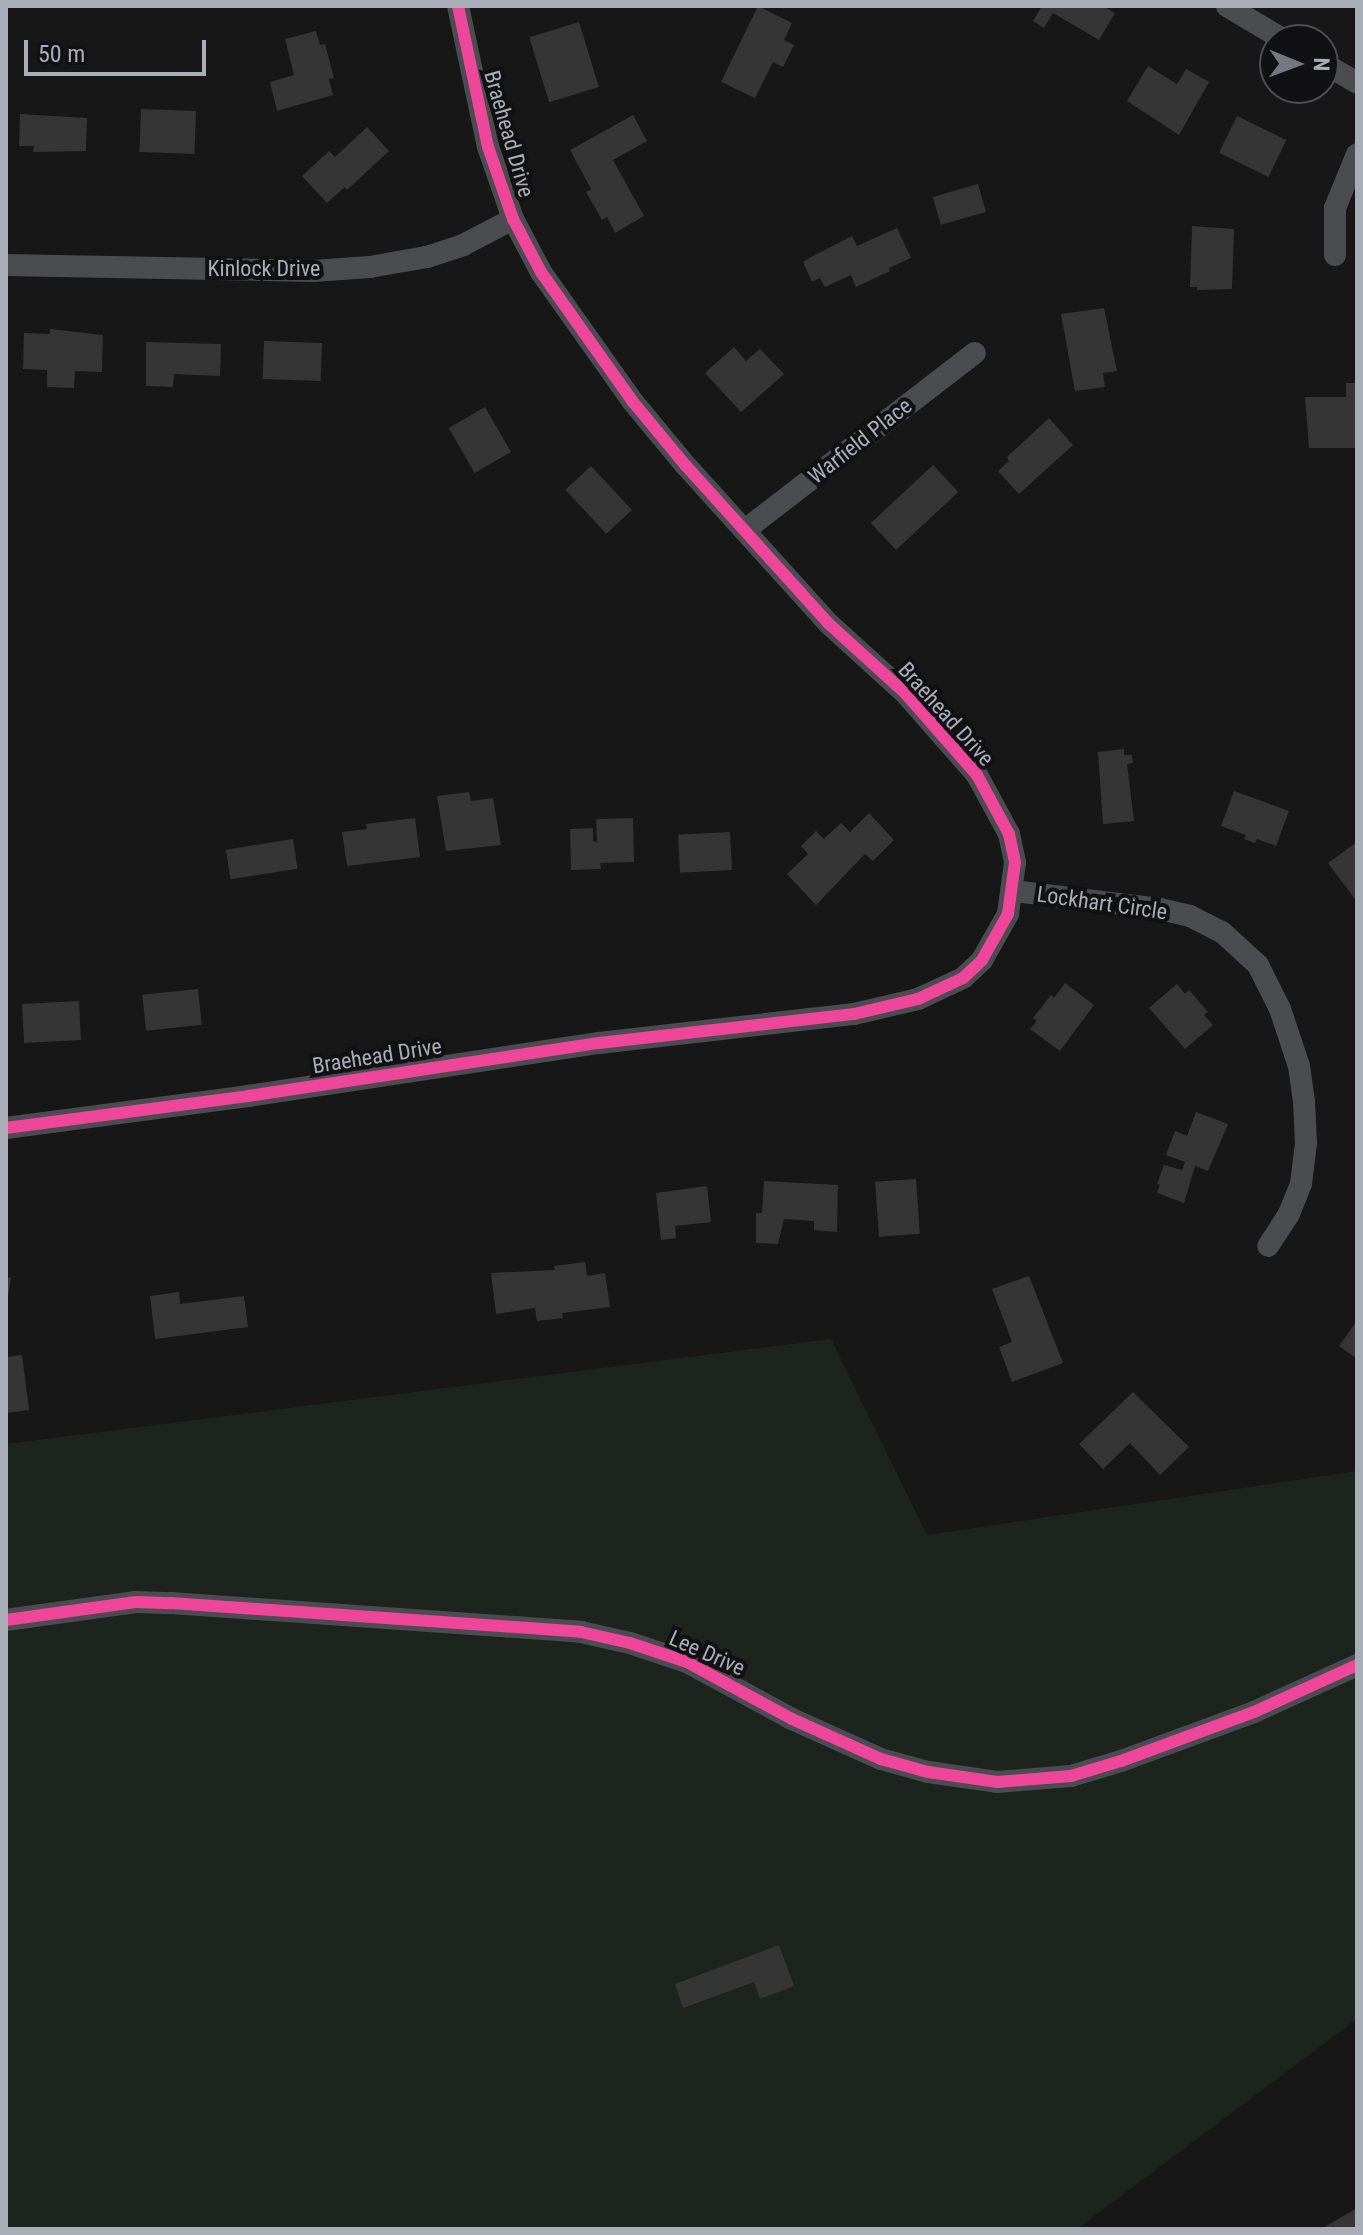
<!DOCTYPE html>
<style>
body{margin:0}
#map{position:relative;width:1363px;height:2235px;overflow:hidden;background:#171717;font-family:"Roboto Condensed",sans-serif}
div>[style]{position:absolute}
[style*='--x']{left:calc(var(--x)*1px);top:calc(var(--y)*1px);width:calc(var(--w)*1px);rotate:calc(var(--a)*1deg)}
.green>*{inset:0;background:#1d241e}
.building>*{inset:0;background:#353536;transform-origin:0 0}
.street>*{height:22px;margin:-11px;padding:0 11px;transform-origin:11px;border-radius:11px;background:#4b4c50}
.cycleway>*{height:12px;margin:-6px;padding:0 6px;transform-origin:6px;border-radius:6px;background:#ed469a}
span{translate:-50% -50%;white-space:nowrap;text-align:center;line-height:1.15;-webkit-text-stroke:8px #111113;paint-order:stroke}
.street-label{font-size:22px;color:#a8adb8}
.frame{position:absolute;inset:0;border:8px solid #a8adb8;pointer-events:none}
.north{position:absolute;left:1259px;top:24px;width:80px;height:80px;box-sizing:border-box;background:#111113;border:2px solid #4d4f55;border-radius:50%;rotate:91deg;font-size:22px;font-weight:700;line-height:32px;text-align:center;color:#a8adb8}
.north::after{content:'';display:block;margin:auto;width:28px;height:36px;background:#757880;clip-path:polygon(50% 0,100% 100%,50% 72%,0 100%)}
.scale{position:absolute;left:24px;top:40px;width:182px;height:36px;box-sizing:border-box;border:4px solid #a8adb8;border-top:0;padding-left:10px;font-size:24px;line-height:28px;white-space:nowrap;color:#a8adb8;-webkit-text-stroke:6px #111113;paint-order:stroke}
</style>
<div id="map">
<div class="green">
<i style="clip-path:polygon(831px 1339px,927px 1535px,1357px 1471px,1357px 2019px,1077px 2229px,6px 2229px,6px 1444px)"></i>
</div>
<div class="building">
<i style="clip-path:polygon(758px 6px,792px 23px,784px 40px,794px 45px,783px 67px,773px 62px,755px 98px,721px 82px)"></i>
<i style="clip-path:polygon(1042px 6px,1103px 6px,1115px 13px,1099px 40px,1053px 13px,1044px 28px,1033px 21px)"></i>
<i style="left:579px;top:22px;width:68px;height:52px;rotate:73deg"></i>
<i style="clip-path:polygon(316px 31px,320px 45px,325px 44px,334px 78px,329px 79px,333px 95px,277px 111px,270px 82px,294px 75px,285px 39px)"></i>
<i style="clip-path:polygon(1148px 66px,1177px 84px,1186px 69px,1209px 82px,1179px 135px,1127px 101px)"></i>
<i style="left:141px;top:109px;width:55px;height:43px;rotate:2deg"></i>
<i style="clip-path:polygon(20px 114px,87px 118px,86px 151px,33px 152px,34px 146px,19px 146px)"></i>
<i style="clip-path:polygon(633px 115px,647px 141px,613px 160px,644px 216px,615px 233px,607px 217px,602px 220px,586px 192px,591px 189px,570px 150px)"></i>
<i style="left:1237px;top:116px;width:55px;height:41px;rotate:26deg"></i>
<i style="clip-path:polygon(367px 127px,389px 151px,347px 190px,345px 187px,327px 203px,302px 176px,329px 151px,335px 157px)"></i>
<i style="left:978px;top:184px;width:29px;height:47px;rotate:74deg"></i>
<i style="clip-path:polygon(1192px 226px,1234px 229px,1232px 289px,1197px 290px,1197px 287px,1190px 287px)"></i>
<i style="clip-path:polygon(897px 228px,911px 258px,889px 268px,890px 271px,856px 287px,851px 275px,825px 287px,820px 278px,812px 282px,803px 262px,811px 257px,852px 236px,857px 246px)"></i>
<i style="clip-path:polygon(1104px 308px,1117px 371px,1103px 373px,1105px 387px,1075px 391px,1061px 314px)"></i>
<i style="clip-path:polygon(50px 329px,103px 335px,102px 372px,75px 371px,74px 388px,47px 387px,47px 370px,23px 369px,24px 333px,50px 334px)"></i>
<i style="left:264px;top:341px;width:58px;height:38px;rotate:2deg"></i>
<i style="clip-path:polygon(146px 342px,221px 344px,220px 376px,174px 374px,173px 387px,146px 386px)"></i>
<i style="clip-path:polygon(734px 347px,746px 361px,760px 349px,784px 374px,741px 412px,705px 373px)"></i>
<i style="clip-path:polygon(1346px 383px,1357px 383px,1357px 448px,1309px 448px,1305px 397px,1346px 397px)"></i>
<i style="left:485px;top:407px;width:52px;height:42px;rotate:60deg"></i>
<i style="clip-path:polygon(1049px 418px,1073px 445px,1019px 494px,998px 471px,1009px 461px,1007px 457px)"></i>
<i style="left:933px;top:465px;width:37px;height:85px;rotate:47deg"></i>
<i style="left:591px;top:466px;width:60px;height:35px;rotate:47deg"></i>
<i style="clip-path:polygon(1124px 749px,1124px 755px,1132px 755px,1133px 763px,1127px 764px,1134px 821px,1103px 824px,1098px 752px)"></i>
<i style="clip-path:polygon(1234px 791px,1289px 811px,1276px 846px,1257px 839px,1255px 843px,1244px 839px,1246px 835px,1221px 826px)"></i>
<i style="clip-path:polygon(469px 792px,471px 801px,493px 798px,501px 845px,446px 851px,437px 796px)"></i>
<i style="clip-path:polygon(869px 813px,894px 840px,873px 861px,865px 854px,816px 905px,787px 874px,808px 854px,801px 846px,816px 831px,824px 839px,841px 823px,850px 832px)"></i>
<i style="clip-path:polygon(415px 818px,420px 857px,347px 866px,342px 832px,367px 829px,366px 824px)"></i>
<i style="clip-path:polygon(633px 818px,634px 862px,600px 863px,601px 869px,571px 870px,570px 829px,593px 828px,593px 841px,597px 842px,596px 819px)"></i>
<i style="left:730px;top:832px;width:38px;height:52px;rotate:87deg"></i>
<i style="left:293px;top:839px;width:30px;height:68px;rotate:81deg"></i>
<i style="clip-path:polygon(1357px 842px,1357px 902px,1328px 863px)"></i>
<i style="clip-path:polygon(1065px 983px,1094px 1005px,1060px 1051px,1030px 1029px,1037px 1021px,1033px 1018px,1051px 995px,1054px 998px)"></i>
<i style="clip-path:polygon(1177px 984px,1185px 994px,1189px 990px,1208px 1012px,1204px 1015px,1213px 1025px,1185px 1049px,1149px 1008px)"></i>
<i style="left:198px;top:989px;width:36px;height:56px;rotate:84deg"></i>
<i style="left:79px;top:1001px;width:39px;height:57px;rotate:87deg"></i>
<i style="clip-path:polygon(1196px 1112px,1228px 1124px,1208px 1171px,1195px 1166px,1184px 1203px,1157px 1193px,1160px 1185px,1157px 1184px,1164px 1165px,1182px 1170px,1185px 1162px,1166px 1155px,1175px 1131px,1187px 1136px)"></i>
<i style="left:916px;top:1179px;width:55px;height:41px;rotate:86deg"></i>
<i style="clip-path:polygon(764px 1181px,838px 1185px,837px 1232px,814px 1230px,814px 1221px,784px 1219px,778px 1244px,756px 1243px,756px 1213px,762px 1213px)"></i>
<i style="clip-path:polygon(707px 1186px,711px 1222px,675px 1226px,676px 1238px,661px 1240px,656px 1193px)"></i>
<i style="clip-path:polygon(585px 1262px,587px 1276px,605px 1273px,610px 1307px,562px 1313px,563px 1318px,537px 1321px,535px 1308px,496px 1314px,491px 1273px,555px 1270px,554px 1266px)"></i>
<i style="clip-path:polygon(1029px 1276px,1063px 1363px,1012px 1382px,999px 1347px,1012px 1342px,992px 1289px)"></i>
<i style="clip-path:polygon(6px 1277px,11px 1278px,8px 1297px,6px 1297px)"></i>
<i style="clip-path:polygon(179px 1292px,180px 1304px,244px 1296px,248px 1327px,155px 1339px,150px 1296px)"></i>
<i style="clip-path:polygon(1357px 1321px,1357px 1359px,1339px 1346px)"></i>
<i style="clip-path:polygon(22px 1355px,29px 1410px,6px 1413px,6px 1357px)"></i>
<i style="clip-path:polygon(1133px 1392px,1189px 1447px,1160px 1475px,1130px 1443px,1103px 1469px,1079px 1444px)"></i>
<i style="clip-path:polygon(779px 1945px,794px 1986px,760px 1999px,754px 1982px,683px 2008px,675px 1984px)"></i>
<i style="clip-path:polygon(1357px 2208px,1357px 2229px,1321px 2229px)"></i>
</div>
<div class="street">
<i style="--x:1227;--y:6;--w:66;--a:30.8"></i>
<i style="--x:1323;--y:63;--w:39;--a:30"></i>
<i style="--x:1335;--y:255;--w:47;--a:-90"></i>
<i style="--x:1335;--y:208;--w:58;--a:-67.8"></i>
<i style="--x:6;--y:265;--w:307;--a:1.1"></i>
<i style="--x:313;--y:271;--w:57;--a:-4"></i>
<i style="--x:370;--y:267;--w:58;--a:-10"></i>
<i style="--x:427;--y:257;--w:38;--a:-18"></i>
<i style="--x:463;--y:245;--w:56;--a:-27.5"></i>
<i style="--x:745;--y:530;--w:290;--a:-37.6"></i>
<i style="--x:1014;--y:891;--w:147;--a:7"></i>
<i style="--x:1160;--y:909;--w:31;--a:13"></i>
<i style="--x:1190;--y:916;--w:36;--a:27"></i>
<i style="--x:1222;--y:932;--w:49;--a:42.5"></i>
<i style="--x:1258;--y:965;--w:49;--a:63.4"></i>
<i style="--x:1280;--y:1009;--w:60;--a:71.6"></i>
<i style="--x:1299;--y:1066;--w:35;--a:82"></i>
<i style="--x:1304;--y:1101;--w:42;--a:87.3"></i>
<i style="--x:1306;--y:1143;--w:41;--a:97"></i>
<i style="--x:1301;--y:1184;--w:32;--a:112"></i>
<i style="--x:1289;--y:1214;--w:38;--a:123"></i>
<i style="--x:6;--y:1128;--w:244;--a:-7.5"></i>
<i style="--x:248;--y:1096;--w:355;--a:-8.6"></i>
<i style="--x:599;--y:1043;--w:257;--a:-6.5"></i>
<i style="--x:854;--y:1014;--w:66;--a:-13.2"></i>
<i style="--x:918;--y:999;--w:50;--a:-25"></i>
<i style="--x:963;--y:978;--w:26;--a:-43"></i>
<i style="--x:982;--y:960;--w:53;--a:-60.5"></i>
<i style="--x:1008;--y:914;--w:52;--a:-82.3"></i>
<i style="--x:1015;--y:862;--w:29;--a:-102"></i>
<i style="--x:1009;--y:834;--w:67;--a:-118.5"></i>
<i style="--x:977;--y:775;--w:111;--a:-131.3"></i>
<i style="--x:904;--y:692;--w:101;--a:-137.8"></i>
<i style="--x:829;--y:624;--w:213;--a:-132.1"></i>
<i style="--x:686;--y:466;--w:83;--a:-129.6"></i>
<i style="--x:633;--y:402;--w:159;--a:-125.3"></i>
<i style="--x:541;--y:272;--w:60;--a:-117.8"></i>
<i style="--x:513;--y:219;--w:76;--a:-109.1"></i>
<i style="--x:488;--y:147;--w:144;--a:-102"></i>
<i style="--x:6;--y:1620;--w:131;--a:-7.9"></i>
<i style="--x:136;--y:1602;--w:35;--a:2"></i>
<i style="--x:171;--y:1603;--w:411;--a:4"></i>
<i style="--x:581;--y:1632;--w:50;--a:12.7"></i>
<i style="--x:630;--y:1643;--w:60;--a:18.4"></i>
<i style="--x:687;--y:1662;--w:119;--a:28.5"></i>
<i style="--x:792;--y:1719;--w:98;--a:24.2"></i>
<i style="--x:881;--y:1759;--w:49;--a:15.5"></i>
<i style="--x:928;--y:1772;--w:70;--a:8.2"></i>
<i style="--x:997;--y:1782;--w:74;--a:-4.6"></i>
<i style="--x:1071;--y:1776;--w:52;--a:-16.7"></i>
<i style="--x:1121;--y:1761;--w:142;--a:-20.2"></i>
<i style="--x:1254;--y:1712;--w:113;--a:-24.5"></i>
</div>
<div class="cycleway">
<i style="--x:6;--y:1128;--w:244;--a:-7.5"></i>
<i style="--x:248;--y:1096;--w:355;--a:-8.6"></i>
<i style="--x:599;--y:1043;--w:257;--a:-6.5"></i>
<i style="--x:854;--y:1014;--w:66;--a:-13.2"></i>
<i style="--x:918;--y:999;--w:50;--a:-25"></i>
<i style="--x:963;--y:978;--w:26;--a:-43"></i>
<i style="--x:982;--y:960;--w:53;--a:-60.5"></i>
<i style="--x:1008;--y:914;--w:52;--a:-82.3"></i>
<i style="--x:1015;--y:862;--w:29;--a:-102"></i>
<i style="--x:1009;--y:834;--w:67;--a:-118.5"></i>
<i style="--x:977;--y:775;--w:111;--a:-131.3"></i>
<i style="--x:904;--y:692;--w:101;--a:-137.8"></i>
<i style="--x:829;--y:624;--w:213;--a:-132.1"></i>
<i style="--x:686;--y:466;--w:83;--a:-129.6"></i>
<i style="--x:633;--y:402;--w:159;--a:-125.3"></i>
<i style="--x:541;--y:272;--w:60;--a:-117.8"></i>
<i style="--x:513;--y:219;--w:76;--a:-109.1"></i>
<i style="--x:488;--y:147;--w:144;--a:-102"></i>
<i style="--x:6;--y:1620;--w:131;--a:-7.9"></i>
<i style="--x:136;--y:1602;--w:35;--a:2"></i>
<i style="--x:171;--y:1603;--w:411;--a:4"></i>
<i style="--x:581;--y:1632;--w:50;--a:12.7"></i>
<i style="--x:630;--y:1643;--w:60;--a:18.4"></i>
<i style="--x:687;--y:1662;--w:119;--a:28.5"></i>
<i style="--x:792;--y:1719;--w:98;--a:24.2"></i>
<i style="--x:881;--y:1759;--w:49;--a:15.5"></i>
<i style="--x:928;--y:1772;--w:70;--a:8.2"></i>
<i style="--x:997;--y:1782;--w:74;--a:-4.6"></i>
<i style="--x:1071;--y:1776;--w:52;--a:-16.7"></i>
<i style="--x:1121;--y:1761;--w:142;--a:-20.2"></i>
<i style="--x:1254;--y:1712;--w:113;--a:-24.5"></i>
</div>
<div class="street-label">
<span style="left:509px;top:134px;rotate:74deg">Braehead Drive</span>
<span style="left:264px;top:269px">Kinlock Drive</span>
<span style="left:860px;top:441px;rotate:-38deg">Warfield Place</span>
<span style="left:946px;top:714px;rotate:48deg">Braehead Drive</span>
<span style="left:1102px;top:903px;rotate:8deg">Lockhart Circle</span>
<span style="left:377px;top:1056px;rotate:-9deg">Braehead Drive</span>
<span style="left:707px;top:1653px;rotate:24deg">Lee Drive</span>
</div>
<div class="frame"></div>
<div class="north">N</div>
<div class="scale">50 m</div>
</div>
